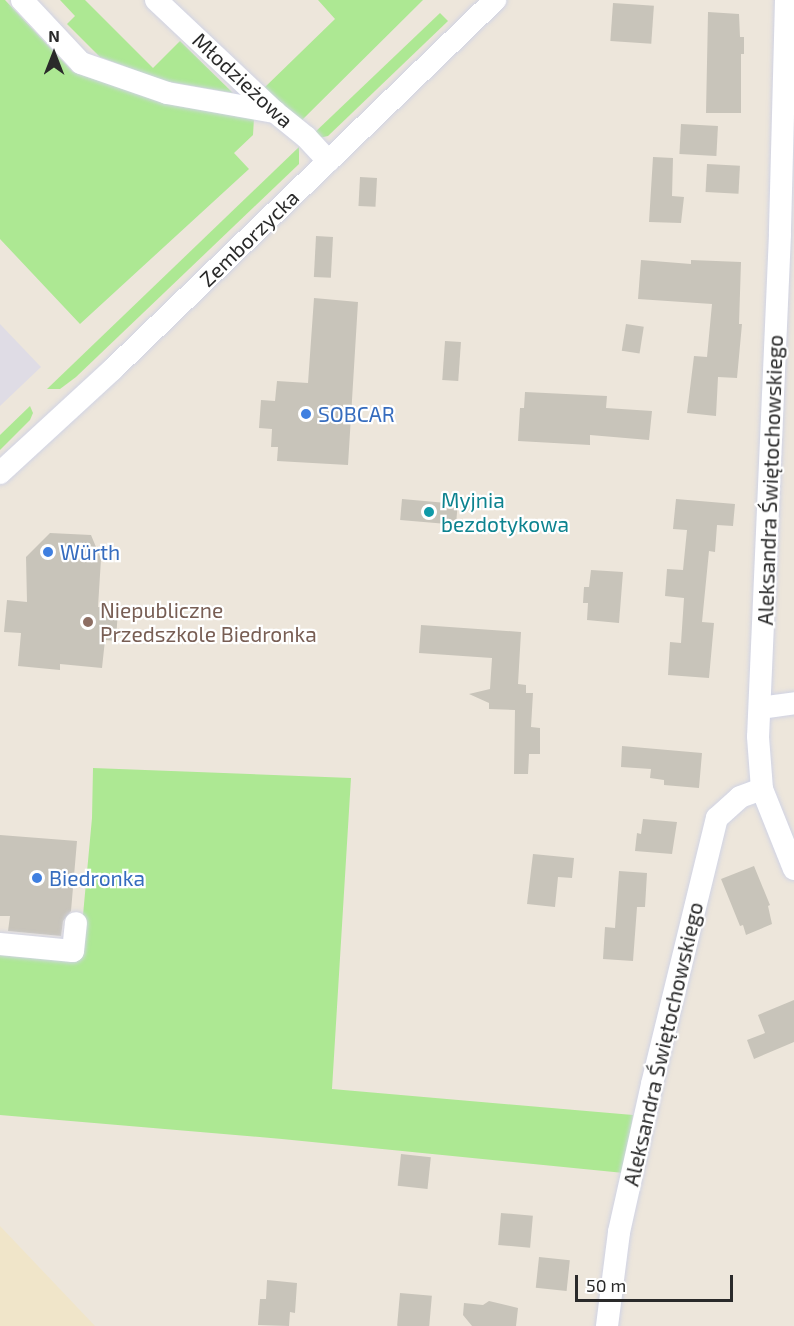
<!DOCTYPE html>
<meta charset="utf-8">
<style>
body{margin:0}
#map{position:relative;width:794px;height:1326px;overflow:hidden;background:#ede6db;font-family:"Exo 2",sans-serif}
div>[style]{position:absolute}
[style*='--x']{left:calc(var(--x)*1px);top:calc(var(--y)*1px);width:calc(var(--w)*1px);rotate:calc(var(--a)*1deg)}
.industrial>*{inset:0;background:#dfdce5}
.education>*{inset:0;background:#f0e5c9}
.green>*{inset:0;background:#ade893}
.building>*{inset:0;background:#c8c4ba;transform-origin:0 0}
.roads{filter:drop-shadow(0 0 2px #d0d3e4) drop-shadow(0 0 2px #d0d3e4)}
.minor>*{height:22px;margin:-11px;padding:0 11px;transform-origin:11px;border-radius:11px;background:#fff}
.dots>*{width:16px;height:16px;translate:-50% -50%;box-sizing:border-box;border:3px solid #fff;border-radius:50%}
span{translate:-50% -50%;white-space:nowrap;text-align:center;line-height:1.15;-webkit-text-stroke:4.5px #fff;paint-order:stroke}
.street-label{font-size:21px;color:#2a2a2a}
.shop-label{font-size:21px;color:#366cbe}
.left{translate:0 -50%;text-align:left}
.culture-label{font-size:21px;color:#0d838f}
.education-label{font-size:21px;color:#785e54}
.north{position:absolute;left:24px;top:24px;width:60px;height:60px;-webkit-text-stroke:4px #fff;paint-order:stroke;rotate:0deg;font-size:16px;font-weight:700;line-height:24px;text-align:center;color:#2a2a2a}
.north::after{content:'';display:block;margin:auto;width:21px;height:27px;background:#2a2a2a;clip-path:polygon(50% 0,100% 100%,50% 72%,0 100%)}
.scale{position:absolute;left:575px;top:1275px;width:158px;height:27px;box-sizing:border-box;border:3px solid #2a2a2a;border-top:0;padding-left:8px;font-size:18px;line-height:21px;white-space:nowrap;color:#2a2a2a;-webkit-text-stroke:4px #fff;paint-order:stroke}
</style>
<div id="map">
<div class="industrial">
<i style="clip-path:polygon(0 324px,41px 367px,0 406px)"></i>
</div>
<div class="education">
<i style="clip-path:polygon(0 1226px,95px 1326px,0 1326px)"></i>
</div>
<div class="green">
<i style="clip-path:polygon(0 0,5px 0,73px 72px,163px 102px,254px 118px,253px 135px,234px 153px,249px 169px,80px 324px,0 239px)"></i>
<i style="clip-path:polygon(60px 0,85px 0,153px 68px,180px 41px,233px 93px,164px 81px,100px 57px,67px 24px,75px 16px)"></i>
<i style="clip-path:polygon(318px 0,423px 0,298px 124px,263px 89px,335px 19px)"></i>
<i style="clip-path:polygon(440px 13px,448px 21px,328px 136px,319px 138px,312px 135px)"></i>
<i style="clip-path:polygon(299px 147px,299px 164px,76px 377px,60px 389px,47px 389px)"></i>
<i style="clip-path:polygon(30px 406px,33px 413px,30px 420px,0 450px,0 435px)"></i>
<i style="clip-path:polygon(93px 768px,351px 778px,332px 1089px,633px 1115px,624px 1173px,282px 1139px,0 1115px,0 951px,79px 958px,92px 818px)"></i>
</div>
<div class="building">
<i style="left:613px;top:3px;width:41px;height:38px;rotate:4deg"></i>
<i style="clip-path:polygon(708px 12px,739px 14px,740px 37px,744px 37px,744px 54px,741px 54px,741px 113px,706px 113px)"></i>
<i style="left:681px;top:124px;width:37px;height:30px;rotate:3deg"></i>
<i style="clip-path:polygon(653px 157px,673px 158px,672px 196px,684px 197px,681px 223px,649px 222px)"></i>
<i style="left:707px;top:164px;width:33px;height:28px;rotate:3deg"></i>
<i style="left:360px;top:177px;width:17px;height:29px;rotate:3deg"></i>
<i style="left:316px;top:236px;width:17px;height:41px;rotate:3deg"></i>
<i style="clip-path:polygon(641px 260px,691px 264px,691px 260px,741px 262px,739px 324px,742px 324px,737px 378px,718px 377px,716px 416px,687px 413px,694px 356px,707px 357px,712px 304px,638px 299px)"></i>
<i style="clip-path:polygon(314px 298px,358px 302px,348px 465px,277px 461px,278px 447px,271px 447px,272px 429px,259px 428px,261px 400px,275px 401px,277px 381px,308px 383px)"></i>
<i style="left:626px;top:324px;width:18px;height:27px;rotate:9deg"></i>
<i style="left:445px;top:341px;width:16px;height:39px;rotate:4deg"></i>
<i style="clip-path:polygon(525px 392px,607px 396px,606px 408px,652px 411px,649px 440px,590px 435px,590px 445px,518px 441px,520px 408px,524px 408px)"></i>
<i style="left:402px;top:499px;width:56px;height:21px;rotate:5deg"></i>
<i style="clip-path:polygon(676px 499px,735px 504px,733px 526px,717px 525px,715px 552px,709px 551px,702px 622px,714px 623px,709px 678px,668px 675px,670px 642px,681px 643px,684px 598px,665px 596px,667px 569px,683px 570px,687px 530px,673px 529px)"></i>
<i style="clip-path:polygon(50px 533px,91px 535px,101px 559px,98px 607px,118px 609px,116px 641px,105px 640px,102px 668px,60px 664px,60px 670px,18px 666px,21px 633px,4px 632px,7px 600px,27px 602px,26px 557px)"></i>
<i style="clip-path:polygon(591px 570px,623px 572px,619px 623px,587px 620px,588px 603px,583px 603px,584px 587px,589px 587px)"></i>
<i style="clip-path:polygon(421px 625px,521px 632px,518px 684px,526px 685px,526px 693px,533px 693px,531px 727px,540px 728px,540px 754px,529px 754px,528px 774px,514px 774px,515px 710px,489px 709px,489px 703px,469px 694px,490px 689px,492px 658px,419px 653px)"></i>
<i style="clip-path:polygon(622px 746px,702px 753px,699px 788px,664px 785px,664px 780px,650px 778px,651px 769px,621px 767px)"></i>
<i style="clip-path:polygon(643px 819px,677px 822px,672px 854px,635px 851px,637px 833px,641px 834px)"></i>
<i style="clip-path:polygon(0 835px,77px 841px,71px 911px,63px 921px,61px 936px,8px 931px,10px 916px,0 916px)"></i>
<i style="clip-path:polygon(533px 854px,574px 858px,572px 878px,558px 877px,555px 907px,527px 904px)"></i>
<i style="clip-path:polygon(754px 866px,770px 905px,768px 906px,772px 924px,746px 935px,743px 925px,740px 926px,721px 879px)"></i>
<i style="clip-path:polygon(619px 871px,647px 873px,645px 907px,637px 907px,633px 961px,603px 959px,605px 927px,615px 928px)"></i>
<i style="clip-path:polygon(794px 1000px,794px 1042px,754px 1059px,747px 1040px,765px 1033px,758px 1015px)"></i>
<i style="left:401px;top:1154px;width:30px;height:32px;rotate:6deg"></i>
<i style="left:501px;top:1213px;width:32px;height:32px;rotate:5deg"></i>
<i style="left:539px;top:1257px;width:31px;height:31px;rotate:6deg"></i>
<i style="clip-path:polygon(267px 1280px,297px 1283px,295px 1313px,290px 1312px,289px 1326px,258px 1325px,260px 1299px,266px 1299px)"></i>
<i style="left:400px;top:1293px;width:32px;height:33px;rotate:5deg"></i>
<i style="clip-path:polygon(489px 1301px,518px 1308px,516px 1326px,472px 1326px,463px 1315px,464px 1303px,483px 1305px)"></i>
</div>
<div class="roads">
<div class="minor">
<i style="--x:22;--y:0;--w:86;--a:46.9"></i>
<i style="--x:81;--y:63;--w:91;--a:19.2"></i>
<i style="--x:167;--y:93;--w:110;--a:10"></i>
<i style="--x:156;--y:0;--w:163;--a:43.3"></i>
<i style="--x:275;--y:112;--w:40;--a:39"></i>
<i style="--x:306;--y:137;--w:33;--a:47"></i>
<i style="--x:786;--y:0;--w:234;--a:91.5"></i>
<i style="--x:780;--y:234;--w:503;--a:92.5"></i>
<i style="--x:758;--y:737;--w:52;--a:85.6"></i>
<i style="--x:762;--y:789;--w:86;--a:68.2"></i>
<i style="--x:0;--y:473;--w:152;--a:-42.6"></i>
<i style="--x:112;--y:370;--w:533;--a:-44.01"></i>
<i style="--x:760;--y:708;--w:34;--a:-8"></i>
<i style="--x:0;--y:944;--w:73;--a:5.5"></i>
<i style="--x:73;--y:951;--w:28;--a:-84"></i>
<i style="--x:607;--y:1326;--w:95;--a:-82.7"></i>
<i style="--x:619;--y:1232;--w:152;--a:-77.4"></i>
<i style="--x:652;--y:1084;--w:274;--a:-76.3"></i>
<i style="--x:717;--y:818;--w:31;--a:-42"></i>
<i style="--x:740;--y:797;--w:23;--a:-20"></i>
</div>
</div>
<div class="dots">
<i style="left:306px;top:414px;background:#3f7fe0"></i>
<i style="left:429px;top:512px;background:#0f9aa8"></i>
<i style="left:48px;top:552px;background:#3f7fe0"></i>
<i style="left:88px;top:622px;background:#8d6e63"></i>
<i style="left:37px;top:878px;background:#3f7fe0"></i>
</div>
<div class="street-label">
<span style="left:243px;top:80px;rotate:43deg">Młodzieżowa</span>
<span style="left:249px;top:238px;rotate:-44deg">Zemborzycka</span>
<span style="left:770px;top:480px;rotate:-88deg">Aleksandra Świętochowskiego</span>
<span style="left:663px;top:1044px;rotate:-77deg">Aleksandra Świętochowskiego</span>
</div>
<div class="shop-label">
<span class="left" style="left:318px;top:414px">SOBCAR</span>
<span class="left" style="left:60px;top:552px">Würth</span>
<span class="left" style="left:49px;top:878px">Biedronka</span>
</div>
<div class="culture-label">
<span class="left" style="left:441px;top:512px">Myjnia<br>bezdotykowa</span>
</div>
<div class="education-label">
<span class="left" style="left:100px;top:622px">Niepubliczne<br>Przedszkole Biedronka</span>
</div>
<div class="north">N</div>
<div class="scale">50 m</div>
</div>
